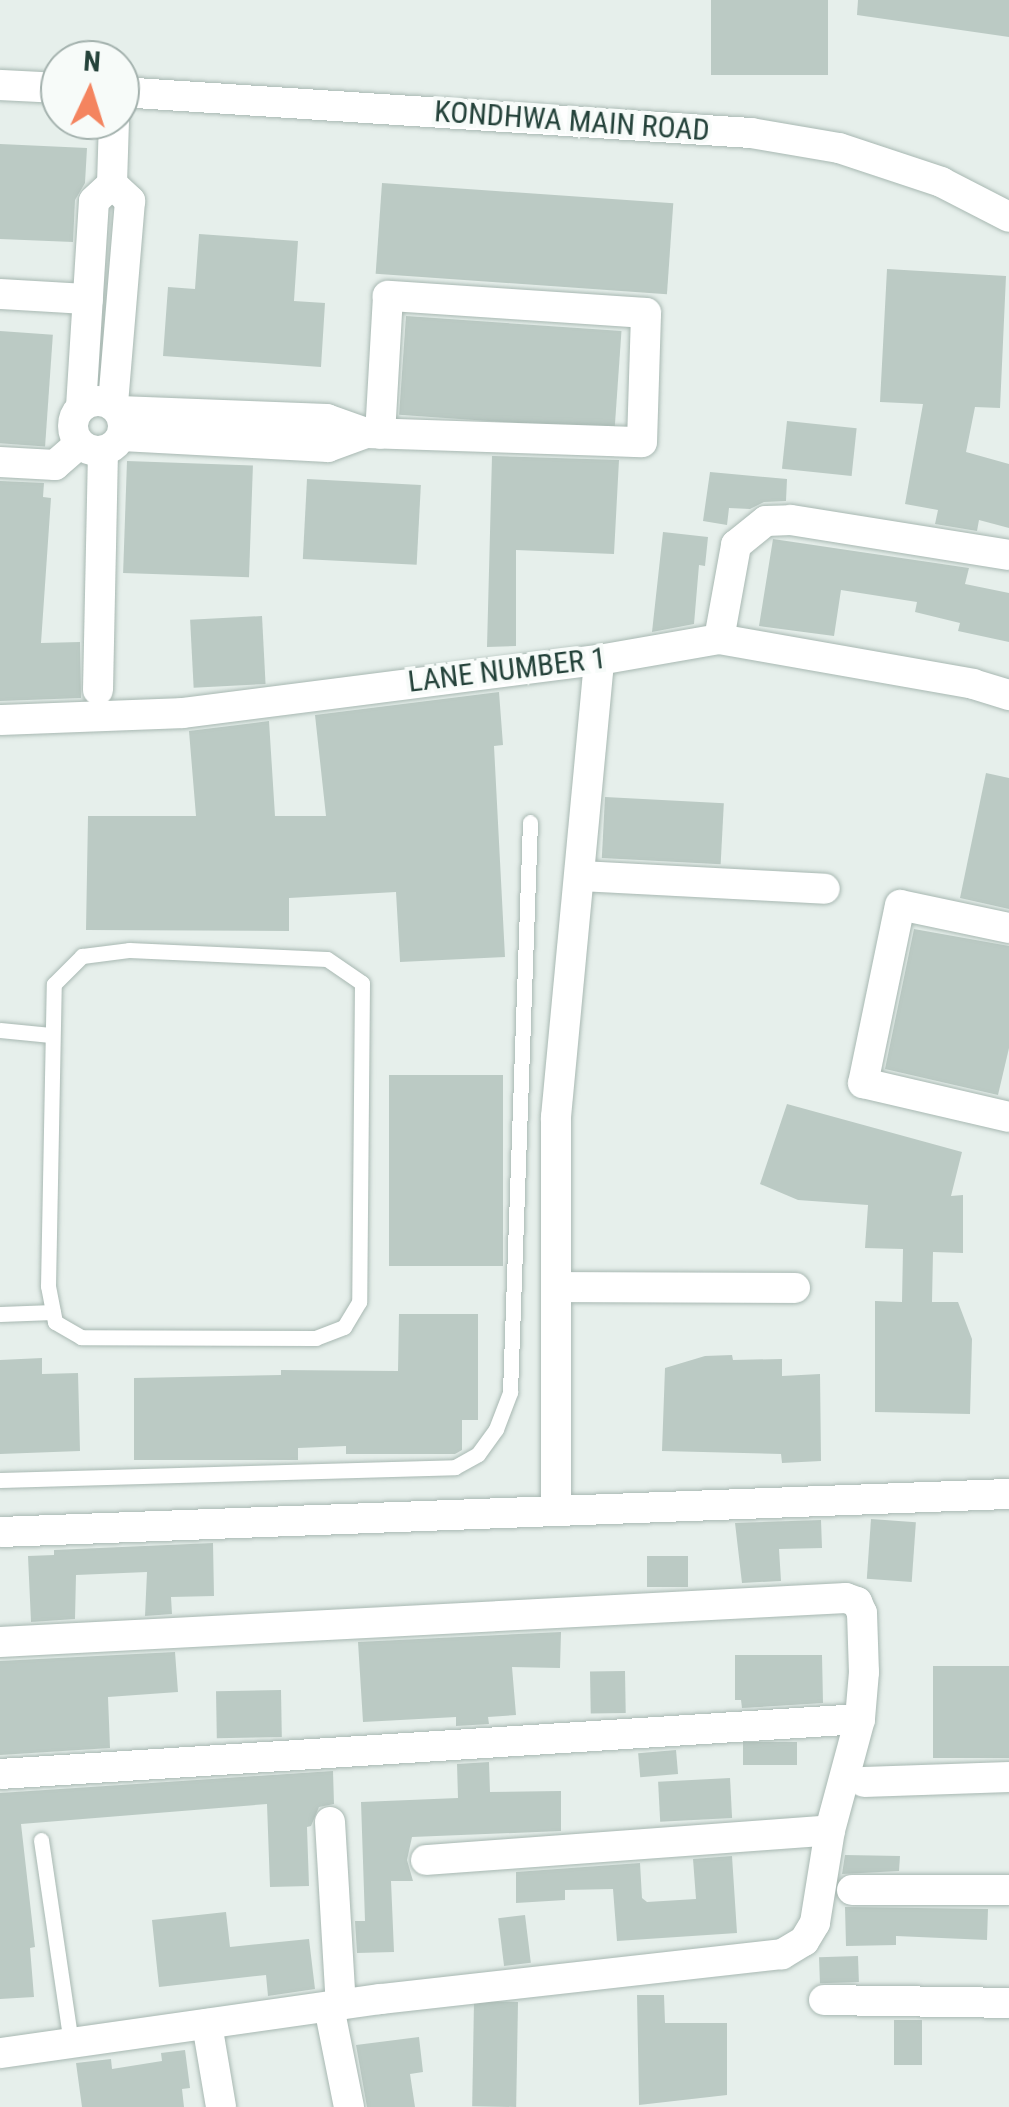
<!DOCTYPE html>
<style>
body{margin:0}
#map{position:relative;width:1009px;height:2107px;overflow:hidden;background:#e6efeb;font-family:"Roboto Condensed",sans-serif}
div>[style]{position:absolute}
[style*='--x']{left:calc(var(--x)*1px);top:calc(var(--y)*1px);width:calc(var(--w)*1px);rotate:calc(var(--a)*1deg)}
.building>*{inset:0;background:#bbcac4;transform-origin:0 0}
.roads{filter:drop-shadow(0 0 2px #a8b8b2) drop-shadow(0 0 2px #a8b8b2)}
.lane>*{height:15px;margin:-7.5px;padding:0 7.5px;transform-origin:7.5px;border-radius:7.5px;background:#fff}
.street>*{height:30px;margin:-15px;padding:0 15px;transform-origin:15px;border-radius:15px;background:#fff}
.street>.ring{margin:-15px;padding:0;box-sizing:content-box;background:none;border:30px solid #fff;border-radius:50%}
span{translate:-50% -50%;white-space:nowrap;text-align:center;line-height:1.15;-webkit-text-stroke:8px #f7fbf9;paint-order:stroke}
.street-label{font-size:30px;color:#24423a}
.north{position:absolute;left:40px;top:40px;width:100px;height:100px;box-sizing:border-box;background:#f7fbf9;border:2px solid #a3b1ad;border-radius:50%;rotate:4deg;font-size:28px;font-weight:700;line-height:40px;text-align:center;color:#24423a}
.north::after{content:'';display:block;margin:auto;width:35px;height:45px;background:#f4845f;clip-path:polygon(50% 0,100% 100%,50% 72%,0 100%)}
</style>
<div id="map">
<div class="building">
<i style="left:711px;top:0;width:117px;height:75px"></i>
<i style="clip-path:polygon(858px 0,1009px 0,1009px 37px,857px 15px)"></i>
<i style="clip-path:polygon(0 144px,87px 148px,85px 183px,75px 200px,73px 242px,0 239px)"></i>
<i style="left:382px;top:183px;width:292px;height:91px;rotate:4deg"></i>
<i style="clip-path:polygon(199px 234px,298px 241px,294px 301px,325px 303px,321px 367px,163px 356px,168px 287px,195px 289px)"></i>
<i style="clip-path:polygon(887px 269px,1006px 276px,1000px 408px,975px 407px,966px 452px,1009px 464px,1009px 528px,979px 520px,977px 531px,935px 524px,938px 510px,905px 504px,923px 404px,880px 402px)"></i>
<i style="left:406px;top:316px;width:216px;height:99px;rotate:4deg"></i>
<i style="left:0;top:331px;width:53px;height:112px;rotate:4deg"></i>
<i style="left:787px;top:421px;width:70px;height:48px;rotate:6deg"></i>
<i style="clip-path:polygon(492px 456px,619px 460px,614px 554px,516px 550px,516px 646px,487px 647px)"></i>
<i style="left:127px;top:461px;width:126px;height:112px;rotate:2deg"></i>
<i style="clip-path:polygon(710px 472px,787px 479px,786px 501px,764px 502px,750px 509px,729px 508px,727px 525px,703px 521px)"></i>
<i style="left:307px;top:479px;width:114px;height:80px;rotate:3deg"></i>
<i style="clip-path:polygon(0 481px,44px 483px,43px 497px,51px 498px,41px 643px,80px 642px,81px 698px,0 701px)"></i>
<i style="clip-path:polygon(663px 532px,708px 537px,705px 566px,699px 565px,694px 624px,652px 632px)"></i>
<i style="clip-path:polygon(773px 539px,969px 568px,965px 584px,1009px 593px,1009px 642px,958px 631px,960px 623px,915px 612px,917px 602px,841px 590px,834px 636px,759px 626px)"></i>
<i style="left:262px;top:616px;width:68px;height:72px;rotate:87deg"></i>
<i style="clip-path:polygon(499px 692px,503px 745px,494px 746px,505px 957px,400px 962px,396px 892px,289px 898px,289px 931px,86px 930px,88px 816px,196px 816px,189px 731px,269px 721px,275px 816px,326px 816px,315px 715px)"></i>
<i style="clip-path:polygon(986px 773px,1009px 778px,1009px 909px,960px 898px)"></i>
<i style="left:605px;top:797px;width:119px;height:61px;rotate:3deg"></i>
<i style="clip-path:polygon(914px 929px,1009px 946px,1009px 1048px,998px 1095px,885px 1069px)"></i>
<i style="left:389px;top:1075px;width:114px;height:191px"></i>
<i style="clip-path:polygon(787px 1104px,962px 1152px,951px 1196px,963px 1195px,963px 1253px,933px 1252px,932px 1302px,958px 1302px,972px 1339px,970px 1414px,875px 1412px,875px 1301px,902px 1302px,903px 1249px,865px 1248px,868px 1205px,798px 1200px,760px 1184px)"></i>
<i style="clip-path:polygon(399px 1314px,478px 1314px,478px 1420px,462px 1420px,462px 1450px,455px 1454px,346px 1454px,346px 1446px,298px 1448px,298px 1460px,134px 1460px,134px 1378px,281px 1375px,281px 1370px,398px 1371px)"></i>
<i style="clip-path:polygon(732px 1355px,733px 1360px,782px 1359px,782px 1376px,820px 1374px,821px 1461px,782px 1463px,781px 1454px,662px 1451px,665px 1368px,705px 1356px)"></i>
<i style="clip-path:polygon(42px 1358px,42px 1374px,78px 1373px,80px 1451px,0 1454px,0 1360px)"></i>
<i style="left:871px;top:1519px;width:45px;height:60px;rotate:4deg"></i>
<i style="clip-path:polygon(821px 1520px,822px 1548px,779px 1549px,781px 1581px,742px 1583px,735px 1523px)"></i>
<i style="clip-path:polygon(213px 1543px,214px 1596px,171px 1597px,172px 1614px,145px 1616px,147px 1572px,76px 1575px,75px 1619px,31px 1622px,28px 1556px,54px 1555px,54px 1550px)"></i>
<i style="left:688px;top:1556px;width:31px;height:41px;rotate:90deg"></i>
<i style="clip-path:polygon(561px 1632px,560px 1668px,512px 1667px,516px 1715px,488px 1717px,489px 1724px,456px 1726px,456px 1717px,363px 1722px,358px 1642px)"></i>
<i style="clip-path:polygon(175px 1652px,178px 1692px,108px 1697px,110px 1748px,0 1755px,0 1661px)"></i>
<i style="clip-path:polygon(735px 1655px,822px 1655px,823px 1703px,742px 1708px,741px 1700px,735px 1700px)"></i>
<i style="left:1009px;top:1666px;width:92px;height:76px;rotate:90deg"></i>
<i style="left:625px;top:1671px;width:42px;height:35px;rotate:89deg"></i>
<i style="left:281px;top:1690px;width:47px;height:65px;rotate:89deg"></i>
<i style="left:797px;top:1742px;width:23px;height:54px;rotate:90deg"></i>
<i style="left:676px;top:1750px;width:24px;height:38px;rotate:85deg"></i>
<i style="clip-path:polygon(489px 1762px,490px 1792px,561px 1791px,561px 1831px,412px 1837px,407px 1860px,413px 1881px,391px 1881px,394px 1952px,357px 1953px,355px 1921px,365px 1921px,361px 1802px,458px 1798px,457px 1764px)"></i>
<i style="clip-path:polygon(333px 1771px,334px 1804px,319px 1807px,311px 1826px,307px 1827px,309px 1886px,270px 1887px,267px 1804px,21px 1824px,35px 1947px,30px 1948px,34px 1997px,0 1999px,0 1793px)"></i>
<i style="left:730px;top:1778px;width:40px;height:72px;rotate:87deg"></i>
<i style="clip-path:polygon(845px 1855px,900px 1856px,899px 1871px,842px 1874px)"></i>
<i style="clip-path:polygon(732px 1856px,737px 1933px,617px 1941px,613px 1889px,565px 1890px,565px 1900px,516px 1903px,516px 1872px,640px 1863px,642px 1898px,647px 1902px,696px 1899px,693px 1859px)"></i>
<i style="clip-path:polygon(845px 1907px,988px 1909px,987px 1940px,896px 1936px,896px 1945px,846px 1946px)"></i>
<i style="clip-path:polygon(226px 1912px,230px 1947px,309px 1939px,315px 1989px,268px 1996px,266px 1975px,159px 1987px,152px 1920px)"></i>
<i style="left:525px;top:1915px;width:48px;height:27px;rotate:83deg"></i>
<i style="left:858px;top:1956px;width:26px;height:39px;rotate:88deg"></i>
<i style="clip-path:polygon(637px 1995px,664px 1995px,665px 2023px,727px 2023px,727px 2095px,639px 2105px)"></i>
<i style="left:518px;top:2002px;width:105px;height:44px;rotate:91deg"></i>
<i style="left:894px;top:2020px;width:28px;height:45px"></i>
<i style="clip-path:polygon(419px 2037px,423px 2072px,410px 2074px,415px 2107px,367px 2107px,356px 2045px)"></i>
<i style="clip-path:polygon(185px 2050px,190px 2088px,182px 2089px,184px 2107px,82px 2107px,76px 2063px,111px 2059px,112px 2069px,162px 2061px,161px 2053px)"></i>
</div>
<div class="roads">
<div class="lane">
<i style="--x:129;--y:950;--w:198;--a:2.6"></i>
<i style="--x:327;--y:959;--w:42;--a:34.4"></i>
<i style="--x:362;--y:983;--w:319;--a:90.5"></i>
<i style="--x:359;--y:1302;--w:29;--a:121"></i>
<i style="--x:344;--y:1327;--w:30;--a:159"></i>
<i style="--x:316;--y:1338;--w:235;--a:-179.8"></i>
<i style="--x:81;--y:1337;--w:30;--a:-150"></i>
<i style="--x:55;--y:1322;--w:37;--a:-101"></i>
<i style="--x:48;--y:1286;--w:302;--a:-88.9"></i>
<i style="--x:54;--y:984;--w:40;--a:-45"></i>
<i style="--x:82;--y:956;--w:47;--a:-7.3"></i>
<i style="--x:0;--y:1030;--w:51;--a:5.6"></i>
<i style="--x:0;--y:1314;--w:53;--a:-2.2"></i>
<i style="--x:0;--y:1480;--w:455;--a:-1.6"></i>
<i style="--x:455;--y:1467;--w:26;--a:-29"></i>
<i style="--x:478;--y:1454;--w:31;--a:-54"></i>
<i style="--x:496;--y:1429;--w:40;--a:-69"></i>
<i style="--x:510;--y:1392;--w:570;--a:-87.99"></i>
<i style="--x:41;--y:1840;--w:205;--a:81.6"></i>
</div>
<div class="street">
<i style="--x:0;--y:85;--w:60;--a:2.9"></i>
<i style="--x:120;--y:92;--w:632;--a:3.72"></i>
<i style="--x:751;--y:133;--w:89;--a:9.7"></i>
<i style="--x:839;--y:148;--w:108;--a:18.4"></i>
<i style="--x:941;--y:182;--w:76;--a:27.2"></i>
<i style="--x:112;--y:184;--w:25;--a:43"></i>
<i style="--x:130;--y:201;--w:205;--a:94.8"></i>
<i style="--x:0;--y:294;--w:88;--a:3.3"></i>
<i class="ring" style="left:73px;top:401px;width:20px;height:20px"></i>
<i style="--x:81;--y:407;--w:206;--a:-86.4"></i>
<i style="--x:94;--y:201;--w:25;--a:-43"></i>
<i style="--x:112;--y:184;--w:64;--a:-88.2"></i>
<i style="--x:119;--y:411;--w:208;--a:2.2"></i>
<i style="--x:327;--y:419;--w:41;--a:19.7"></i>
<i style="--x:366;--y:433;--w:276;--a:1.9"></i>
<i style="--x:642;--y:442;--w:129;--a:-88.2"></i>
<i style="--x:646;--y:313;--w:259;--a:-176.2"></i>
<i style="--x:388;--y:296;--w:138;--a:93.3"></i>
<i style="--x:122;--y:436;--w:206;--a:3.1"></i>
<i style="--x:328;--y:447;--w:40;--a:-20.2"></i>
<i style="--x:0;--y:462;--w:55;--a:3.1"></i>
<i style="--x:55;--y:465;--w:32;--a:-41"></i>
<i style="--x:719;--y:639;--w:96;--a:-79.7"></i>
<i style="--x:736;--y:545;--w:38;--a:-39"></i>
<i style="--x:766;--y:521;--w:25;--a:-2"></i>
<i style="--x:791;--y:520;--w:221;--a:9.1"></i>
<i style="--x:98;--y:690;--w:239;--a:-88.8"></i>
<i style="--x:0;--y:720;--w:183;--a:-2.2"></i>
<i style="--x:183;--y:713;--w:419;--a:-7.3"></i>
<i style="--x:599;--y:660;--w:122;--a:-9.9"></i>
<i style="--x:719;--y:639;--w:258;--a:10"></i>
<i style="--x:973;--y:684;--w:38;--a:17"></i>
<i style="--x:581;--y:876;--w:244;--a:3"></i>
<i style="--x:1009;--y:928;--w:111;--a:-168.1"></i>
<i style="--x:900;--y:905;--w:182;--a:101.7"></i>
<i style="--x:863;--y:1083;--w:150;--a:13.1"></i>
<i style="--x:556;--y:1287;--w:239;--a:0.2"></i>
<i style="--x:556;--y:1510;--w:393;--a:-90"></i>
<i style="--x:556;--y:1117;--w:459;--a:-84.6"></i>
<i style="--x:0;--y:1532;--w:1010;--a:-2.16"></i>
<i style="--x:0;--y:1642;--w:847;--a:-2.98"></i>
<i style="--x:846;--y:1598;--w:12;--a:20"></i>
<i style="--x:857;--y:1602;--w:12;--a:66"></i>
<i style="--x:862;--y:1613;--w:59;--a:88.1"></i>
<i style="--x:864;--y:1672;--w:47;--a:94.9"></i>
<i style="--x:860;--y:1719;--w:115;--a:105.1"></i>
<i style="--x:830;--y:1830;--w:94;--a:99.2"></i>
<i style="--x:815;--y:1923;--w:21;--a:121"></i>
<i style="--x:804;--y:1941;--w:26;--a:149"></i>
<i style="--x:782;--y:1954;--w:405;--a:173.6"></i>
<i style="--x:380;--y:1999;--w:384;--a:171.9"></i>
<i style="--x:0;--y:1774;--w:862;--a:-3.66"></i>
<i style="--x:864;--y:1782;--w:145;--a:-2"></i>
<i style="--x:330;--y:1822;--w:183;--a:86.6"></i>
<i style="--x:426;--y:1860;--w:405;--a:-4.2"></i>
<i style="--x:852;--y:1890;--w:157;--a:0"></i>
<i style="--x:824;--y:2000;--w:185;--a:0.9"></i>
<i style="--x:329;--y:2007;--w:102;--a:78.7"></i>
<i style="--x:207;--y:2024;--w:84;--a:80.4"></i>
</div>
</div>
<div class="street-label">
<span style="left:572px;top:121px;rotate:4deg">KONDHWA MAIN ROAD</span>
<span style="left:507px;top:670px;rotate:-7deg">LANE NUMBER 1</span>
</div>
<div class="north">N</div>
</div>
